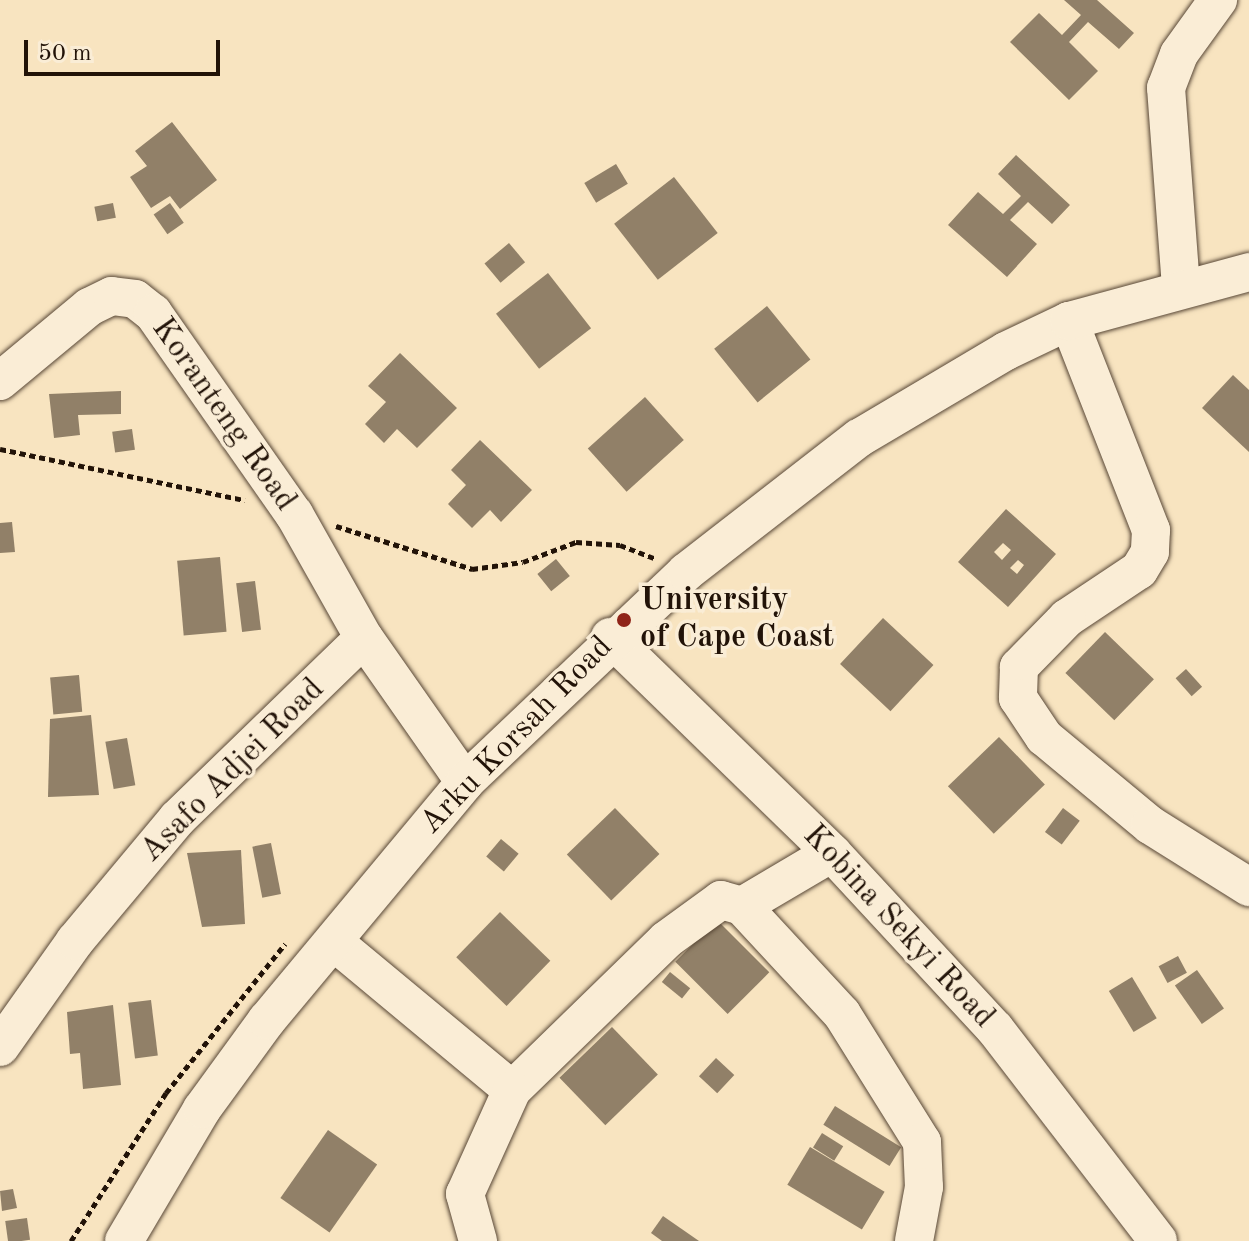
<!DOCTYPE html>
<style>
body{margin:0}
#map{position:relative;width:1249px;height:1241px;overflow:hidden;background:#f8e4c0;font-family:"Old Standard TT",serif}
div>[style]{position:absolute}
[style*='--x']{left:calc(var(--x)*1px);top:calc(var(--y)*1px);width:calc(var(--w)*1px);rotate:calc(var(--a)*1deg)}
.building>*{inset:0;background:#918068;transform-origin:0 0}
.path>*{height:5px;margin-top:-2.5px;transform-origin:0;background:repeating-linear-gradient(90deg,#221308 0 6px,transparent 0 10px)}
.roads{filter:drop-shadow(0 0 2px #584736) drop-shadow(0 0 2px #584736)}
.minor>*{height:38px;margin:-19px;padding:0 19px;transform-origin:19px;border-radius:19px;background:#faedd6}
.dots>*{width:22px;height:22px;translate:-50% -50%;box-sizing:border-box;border:4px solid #faedd6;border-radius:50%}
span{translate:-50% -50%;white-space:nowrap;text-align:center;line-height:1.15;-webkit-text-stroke:7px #faedd6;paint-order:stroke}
.street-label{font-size:32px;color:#221308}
.poi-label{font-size:32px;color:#221308;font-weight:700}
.left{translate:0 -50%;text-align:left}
.scale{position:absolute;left:24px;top:40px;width:196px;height:36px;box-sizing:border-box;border:4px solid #221308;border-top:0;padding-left:10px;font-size:24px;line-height:28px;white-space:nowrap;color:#221308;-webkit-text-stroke:6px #faedd6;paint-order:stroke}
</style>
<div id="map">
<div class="building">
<i style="clip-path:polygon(1064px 0,1097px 0,1134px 33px,1119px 49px,1088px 22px,1069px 42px,1098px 71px,1069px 100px,1010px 42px,1039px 13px,1062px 35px,1081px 15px)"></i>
<i style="clip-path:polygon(172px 122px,217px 180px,180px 209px,170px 196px,151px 208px,130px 177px,147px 166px,135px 151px)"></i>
<i style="clip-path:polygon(1016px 155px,1070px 205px,1052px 224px,1028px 202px,1010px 220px,1037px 244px,1007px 277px,948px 225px,978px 192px,1003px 214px,1021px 196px,998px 174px)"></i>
<i style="left:616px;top:164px;width:23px;height:37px;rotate:59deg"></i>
<i style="left:674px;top:177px;width:71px;height:76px;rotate:52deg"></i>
<i style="left:113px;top:203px;width:15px;height:19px;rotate:79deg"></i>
<i style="left:170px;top:203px;width:24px;height:20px;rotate:55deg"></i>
<i style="left:509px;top:243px;width:25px;height:32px;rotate:50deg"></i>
<i style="left:548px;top:273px;width:70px;height:66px;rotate:52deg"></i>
<i style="left:767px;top:306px;width:69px;height:68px;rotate:51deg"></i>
<i style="clip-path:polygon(400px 353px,457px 408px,417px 448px,397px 429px,384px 443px,365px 424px,386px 402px,368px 386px)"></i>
<i style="clip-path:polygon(1233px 375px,1249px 390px,1249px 452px,1202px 408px)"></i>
<i style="clip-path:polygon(121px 391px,121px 414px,78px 415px,80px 435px,54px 438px,49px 394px)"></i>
<i style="left:645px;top:397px;width:58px;height:77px;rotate:48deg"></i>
<i style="left:132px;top:429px;width:21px;height:20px;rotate:82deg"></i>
<i style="clip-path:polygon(480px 440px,532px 490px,501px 522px,490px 510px,472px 528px,448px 504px,466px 485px,451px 470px)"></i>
<i style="clip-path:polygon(evenodd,1006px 509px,1056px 554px,1008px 607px,958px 562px,1006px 509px,1003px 543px,1011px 550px,1002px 560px,994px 552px,1003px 543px,1006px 509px,1018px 560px,1024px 565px,1017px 574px,1010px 568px,1018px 560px)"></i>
<i style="clip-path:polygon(12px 522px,15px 552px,0 553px,0 523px)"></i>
<i style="left:220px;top:557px;width:75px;height:43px;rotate:85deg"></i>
<i style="left:556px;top:559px;width:22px;height:24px;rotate:51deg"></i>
<i style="left:255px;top:581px;width:49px;height:19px;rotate:83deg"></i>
<i style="left:883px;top:618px;width:69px;height:63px;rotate:43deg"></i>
<i style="left:1105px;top:632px;width:68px;height:57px;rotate:44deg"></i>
<i style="left:1186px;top:669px;width:24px;height:14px;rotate:48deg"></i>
<i style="left:79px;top:675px;width:37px;height:29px;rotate:85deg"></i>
<i style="clip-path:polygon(91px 715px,99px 795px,48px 797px,50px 719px)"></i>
<i style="left:999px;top:737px;width:66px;height:71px;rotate:46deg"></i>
<i style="left:127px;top:738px;width:48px;height:22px;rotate:80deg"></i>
<i style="left:615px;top:808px;width:64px;height:67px;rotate:46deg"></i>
<i style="left:1063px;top:808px;width:21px;height:30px;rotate:37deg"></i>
<i style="left:501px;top:839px;width:23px;height:23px;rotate:40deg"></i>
<i style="left:271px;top:843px;width:52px;height:19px;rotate:79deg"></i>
<i style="clip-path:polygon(241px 850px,245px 924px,202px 927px,187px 853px)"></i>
<i style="left:500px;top:912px;width:70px;height:63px;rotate:44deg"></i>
<i style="left:717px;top:920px;width:74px;height:59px;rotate:45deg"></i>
<i style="left:1178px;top:956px;width:19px;height:22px;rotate:62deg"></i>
<i style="left:1197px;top:970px;width:47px;height:27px;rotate:55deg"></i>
<i style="left:670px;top:972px;width:26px;height:13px;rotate:39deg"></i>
<i style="left:1132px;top:977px;width:48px;height:27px;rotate:59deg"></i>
<i style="left:151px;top:1000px;width:56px;height:23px;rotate:83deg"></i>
<i style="clip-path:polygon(113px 1005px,121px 1085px,83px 1089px,80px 1053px,70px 1054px,67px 1012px)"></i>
<i style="left:612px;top:1027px;width:66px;height:73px;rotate:46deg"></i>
<i style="left:716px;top:1058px;width:25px;height:25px;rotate:43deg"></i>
<i style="left:835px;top:1106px;width:78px;height:22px;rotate:32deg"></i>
<i style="left:328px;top:1130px;width:60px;height:83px;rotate:35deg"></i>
<i style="left:822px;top:1133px;width:25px;height:17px;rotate:32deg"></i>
<i style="left:810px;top:1147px;width:87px;height:44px;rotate:31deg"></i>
<i style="clip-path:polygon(13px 1189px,17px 1208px,2px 1211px,0 1191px)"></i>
<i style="clip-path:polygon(663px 1216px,699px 1241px,662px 1241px,651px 1233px)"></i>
<i style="left:27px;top:1218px;width:22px;height:22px;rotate:82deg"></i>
</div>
<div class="path">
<i style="--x:0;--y:449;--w:250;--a:11.8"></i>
<i style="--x:336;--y:526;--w:143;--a:17.5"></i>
<i style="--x:472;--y:569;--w:51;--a:-7.8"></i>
<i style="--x:523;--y:562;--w:57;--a:-20.7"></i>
<i style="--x:576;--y:542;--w:44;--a:3.9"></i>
<i style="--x:620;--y:545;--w:39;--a:21"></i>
<i style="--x:71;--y:1241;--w:176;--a:-57.3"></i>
<i style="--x:166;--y:1093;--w:191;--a:-51.4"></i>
</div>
<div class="roads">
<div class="minor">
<i style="--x:1181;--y:287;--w:200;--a:-94.3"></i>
<i style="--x:1166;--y:88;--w:36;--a:-69"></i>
<i style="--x:1179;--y:54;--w:67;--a:-54.2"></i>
<i style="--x:1069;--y:321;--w:225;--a:68.6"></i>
<i style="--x:1151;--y:530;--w:22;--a:93"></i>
<i style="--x:1150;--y:552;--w:21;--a:121"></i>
<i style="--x:1139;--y:570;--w:87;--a:146.3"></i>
<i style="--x:1067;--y:618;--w:69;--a:134.4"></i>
<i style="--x:1019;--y:667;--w:31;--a:92"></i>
<i style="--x:1018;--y:698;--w:47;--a:56.3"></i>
<i style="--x:1044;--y:737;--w:138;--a:39.7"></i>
<i style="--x:1150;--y:825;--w:117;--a:32.1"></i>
<i style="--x:0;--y:381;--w:116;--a:-39.7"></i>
<i style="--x:89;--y:307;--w:25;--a:-26"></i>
<i style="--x:112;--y:296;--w:23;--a:7"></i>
<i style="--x:135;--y:299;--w:23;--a:38"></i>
<i style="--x:153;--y:313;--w:246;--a:55"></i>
<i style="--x:294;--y:514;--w:142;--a:60.6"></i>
<i style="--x:610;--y:637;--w:310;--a:44.2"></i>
<i style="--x:832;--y:853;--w:240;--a:47.2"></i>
<i style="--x:995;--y:1029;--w:267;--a:52.4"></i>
<i style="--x:742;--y:906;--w:104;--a:-30.5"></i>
<i style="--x:334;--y:942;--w:231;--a:39.7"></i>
<i style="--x:512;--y:1090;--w:215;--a:-44.2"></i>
<i style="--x:666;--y:940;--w:68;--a:-36"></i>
<i style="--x:721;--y:900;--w:22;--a:16"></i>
<i style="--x:742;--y:906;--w:147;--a:47.2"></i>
<i style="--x:842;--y:1014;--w:151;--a:58"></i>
<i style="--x:922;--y:1142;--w:45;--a:87.5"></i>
<i style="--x:924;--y:1187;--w:55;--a:100.5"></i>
<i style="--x:0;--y:1047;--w:130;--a:-54.7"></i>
<i style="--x:75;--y:941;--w:159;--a:-50.1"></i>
<i style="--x:177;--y:819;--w:260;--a:-44.1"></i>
<i style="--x:364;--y:638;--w:176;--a:55"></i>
<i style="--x:124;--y:1241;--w:153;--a:-59.4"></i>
<i style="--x:202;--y:1109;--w:110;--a:-53.9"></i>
<i style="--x:267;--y:1020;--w:310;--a:-50.2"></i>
<i style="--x:465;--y:782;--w:305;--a:-43.5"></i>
<i style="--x:686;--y:572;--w:219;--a:-37.8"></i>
<i style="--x:859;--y:438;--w:171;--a:-30.6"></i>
<i style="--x:1006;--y:351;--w:70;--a:-25.5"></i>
<i style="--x:1069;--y:321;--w:187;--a:-15.2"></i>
<i style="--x:478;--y:1241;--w:49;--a:-105.5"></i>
<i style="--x:465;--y:1194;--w:114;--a:-65.7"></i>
</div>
</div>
<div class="dots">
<i style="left:624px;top:620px;background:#8f2418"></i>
</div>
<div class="street-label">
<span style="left:223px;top:415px;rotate:55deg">Koranteng Road</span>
<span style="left:517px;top:736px;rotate:-46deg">Arku Korsah Road</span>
<span style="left:233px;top:771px;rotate:-45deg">Asafo Adjei Road</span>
<span style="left:898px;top:927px;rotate:47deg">Kobina Sekyi Road</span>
</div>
<div class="poi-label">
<span class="left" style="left:640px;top:620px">University<br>of Cape Coast</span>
</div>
<div class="scale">50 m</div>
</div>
